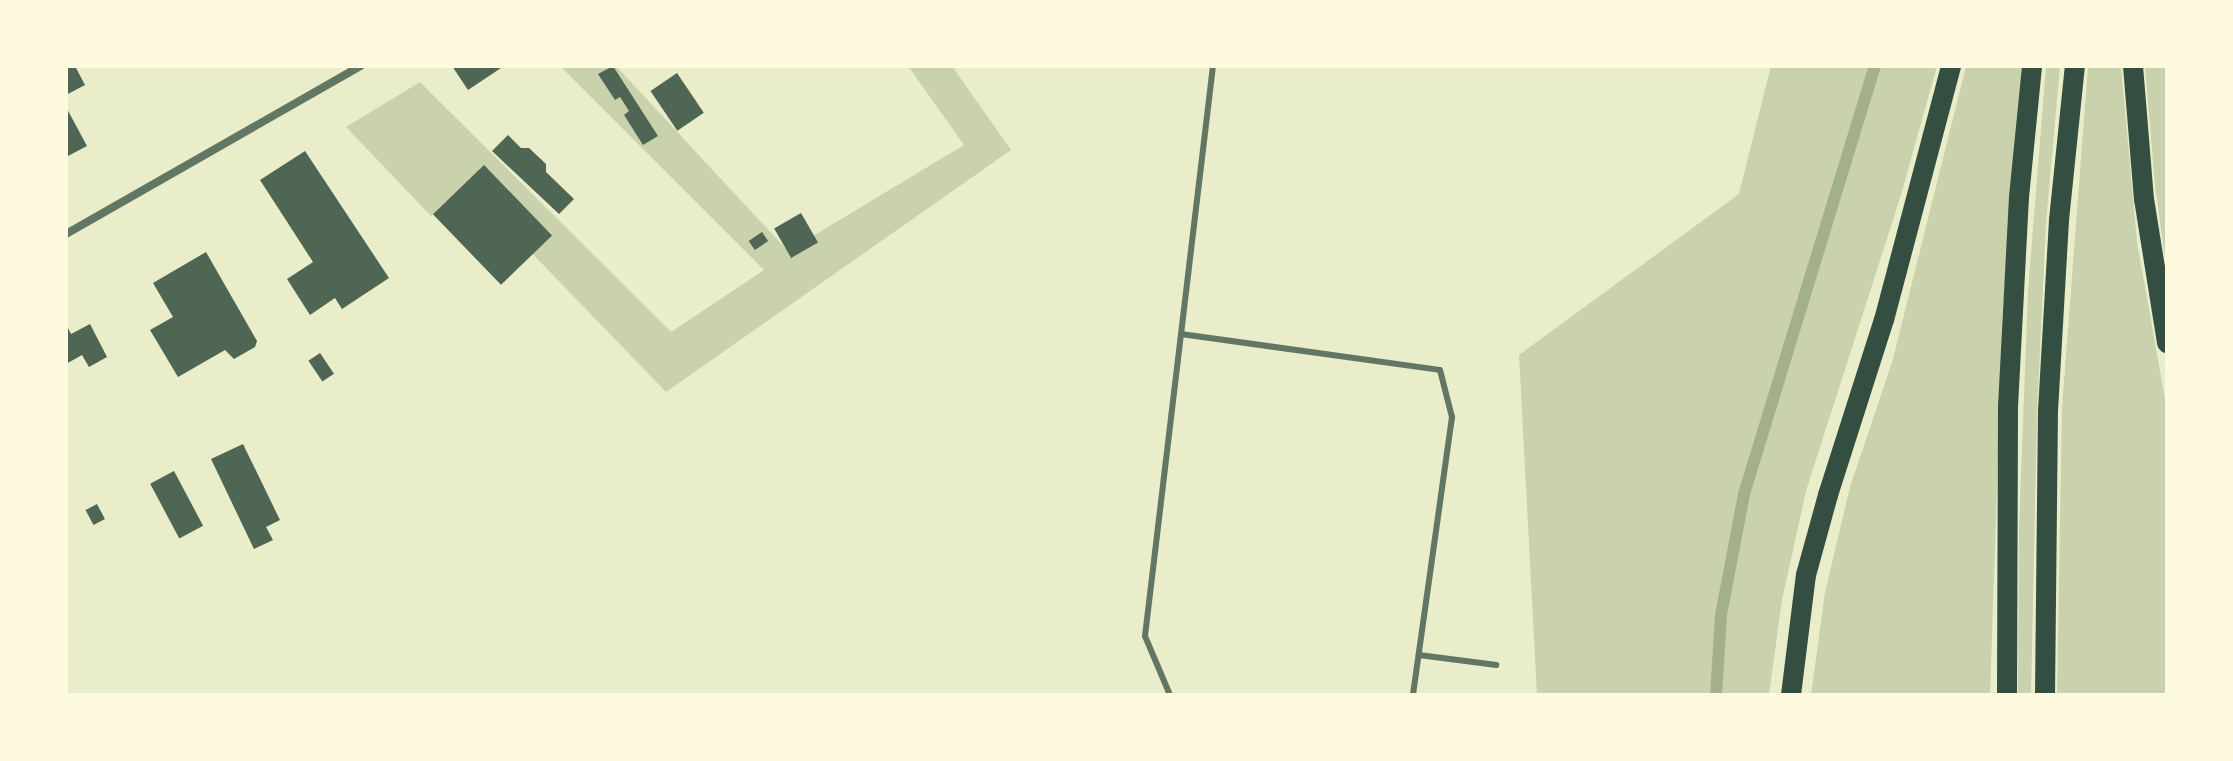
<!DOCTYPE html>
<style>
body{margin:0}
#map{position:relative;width:2233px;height:761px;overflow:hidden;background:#e9edc9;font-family:Manrope,sans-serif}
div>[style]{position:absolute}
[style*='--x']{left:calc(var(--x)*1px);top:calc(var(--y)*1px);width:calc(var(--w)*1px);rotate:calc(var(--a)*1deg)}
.green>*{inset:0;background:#cad2ad}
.stream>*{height:12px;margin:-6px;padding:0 6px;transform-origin:6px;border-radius:6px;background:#a3b18a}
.building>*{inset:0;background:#4f6655;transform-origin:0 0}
.service>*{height:6px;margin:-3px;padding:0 3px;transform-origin:3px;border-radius:3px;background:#617663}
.minor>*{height:8px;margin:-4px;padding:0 4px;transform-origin:4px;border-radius:4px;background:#617663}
.primary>*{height:20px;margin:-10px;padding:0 10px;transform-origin:10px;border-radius:10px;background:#344e41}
span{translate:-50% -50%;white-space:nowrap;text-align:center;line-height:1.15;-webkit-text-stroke:6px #fefae0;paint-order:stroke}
.frame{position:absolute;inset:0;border:68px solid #fefae0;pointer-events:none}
</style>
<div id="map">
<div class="green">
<i style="clip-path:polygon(560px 66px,616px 66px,788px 251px,964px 145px,908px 66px,952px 66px,1011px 150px,666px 392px,465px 184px,431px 216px,346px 127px,420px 82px,671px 332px,764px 270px)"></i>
<i style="clip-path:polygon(1771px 66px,1937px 66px,1901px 195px,1806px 491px,1782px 600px,1769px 695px,1537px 695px,1519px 355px,1739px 194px)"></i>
<i style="clip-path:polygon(1966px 66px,2022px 66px,2003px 308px,1990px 695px,1811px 695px,1825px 592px,1850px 487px,1893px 359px)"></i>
<i style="clip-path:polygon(2046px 66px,2060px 66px,2046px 223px,2037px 413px,2031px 695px,2018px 695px,2019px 527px,2028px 291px)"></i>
<i style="clip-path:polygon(2088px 66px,2121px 66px,2137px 242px,2167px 410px,2167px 695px,2057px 695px,2062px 408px)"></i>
<i style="clip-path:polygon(2145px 66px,2167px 66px,2167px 272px,2155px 185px)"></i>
</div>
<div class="stream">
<i style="--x:1716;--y:695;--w:80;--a:-86.4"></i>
<i style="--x:1721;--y:615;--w:123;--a:-79.2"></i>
<i style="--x:1744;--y:494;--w:448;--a:-73"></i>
</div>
<div class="building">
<i style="clip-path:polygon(66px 66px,75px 66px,85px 85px,66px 95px)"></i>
<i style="clip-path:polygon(452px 66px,504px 66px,468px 90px)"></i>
<i style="clip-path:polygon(613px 66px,658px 136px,643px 145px,624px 115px,629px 111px,620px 97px,615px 100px,598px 74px)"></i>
<i style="left:677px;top:73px;width:48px;height:32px;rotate:56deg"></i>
<i style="clip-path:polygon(66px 107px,87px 146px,66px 157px)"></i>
<i style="clip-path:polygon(508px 135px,521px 148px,529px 148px,546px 164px,546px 172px,574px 199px,559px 214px,492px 151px)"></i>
<i style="clip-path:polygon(305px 151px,389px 278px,342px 309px,335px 298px,310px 315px,287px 279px,313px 262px,260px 180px)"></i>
<i style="left:484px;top:165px;width:98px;height:71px;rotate:46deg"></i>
<i style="left:801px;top:213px;width:34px;height:31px;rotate:60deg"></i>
<i style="left:762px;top:232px;width:11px;height:16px;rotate:56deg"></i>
<i style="clip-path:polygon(206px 252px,257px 341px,255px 347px,234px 359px,225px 350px,178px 377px,150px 330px,173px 317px,153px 283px)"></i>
<i style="clip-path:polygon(66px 324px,71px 334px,90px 324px,107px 357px,89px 367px,82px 355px,66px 364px)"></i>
<i style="left:320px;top:353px;width:25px;height:14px;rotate:56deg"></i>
<i style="clip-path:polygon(243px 444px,280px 520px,266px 527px,273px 540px,254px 549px,211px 459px)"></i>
<i style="left:174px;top:471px;width:62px;height:27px;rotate:62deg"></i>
<i style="left:97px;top:504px;width:17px;height:13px;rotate:62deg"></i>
</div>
<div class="service">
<i style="--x:1181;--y:334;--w:261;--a:7.9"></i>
<i style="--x:1440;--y:370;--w:49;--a:75.7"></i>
<i style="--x:1452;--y:417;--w:281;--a:98"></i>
<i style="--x:1419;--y:655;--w:78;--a:7.4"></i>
<i style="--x:1170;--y:695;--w:64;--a:-113"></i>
<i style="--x:1145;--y:636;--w:574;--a:-83.2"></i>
</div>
<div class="minor">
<i style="--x:66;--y:234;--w:339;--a:-29.7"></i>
</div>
<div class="primary">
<i style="--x:2133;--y:66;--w:133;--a:85.3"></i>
<i style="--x:2144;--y:199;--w:146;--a:80.9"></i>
<i style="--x:1791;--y:695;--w:121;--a:-82.9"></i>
<i style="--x:1806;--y:575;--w:83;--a:-74.6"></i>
<i style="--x:1828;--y:495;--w:184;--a:-72.3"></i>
<i style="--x:1884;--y:320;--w:263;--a:-75.2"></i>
<i style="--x:2007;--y:695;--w:288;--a:-89.8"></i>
<i style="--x:2008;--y:407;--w:210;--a:-87"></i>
<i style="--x:2019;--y:197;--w:132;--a:-84.3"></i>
<i style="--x:2045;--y:695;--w:284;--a:-89.4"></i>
<i style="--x:2048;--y:411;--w:191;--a:-86.7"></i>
<i style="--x:2059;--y:220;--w:155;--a:-84.1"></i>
</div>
<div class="frame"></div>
</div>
